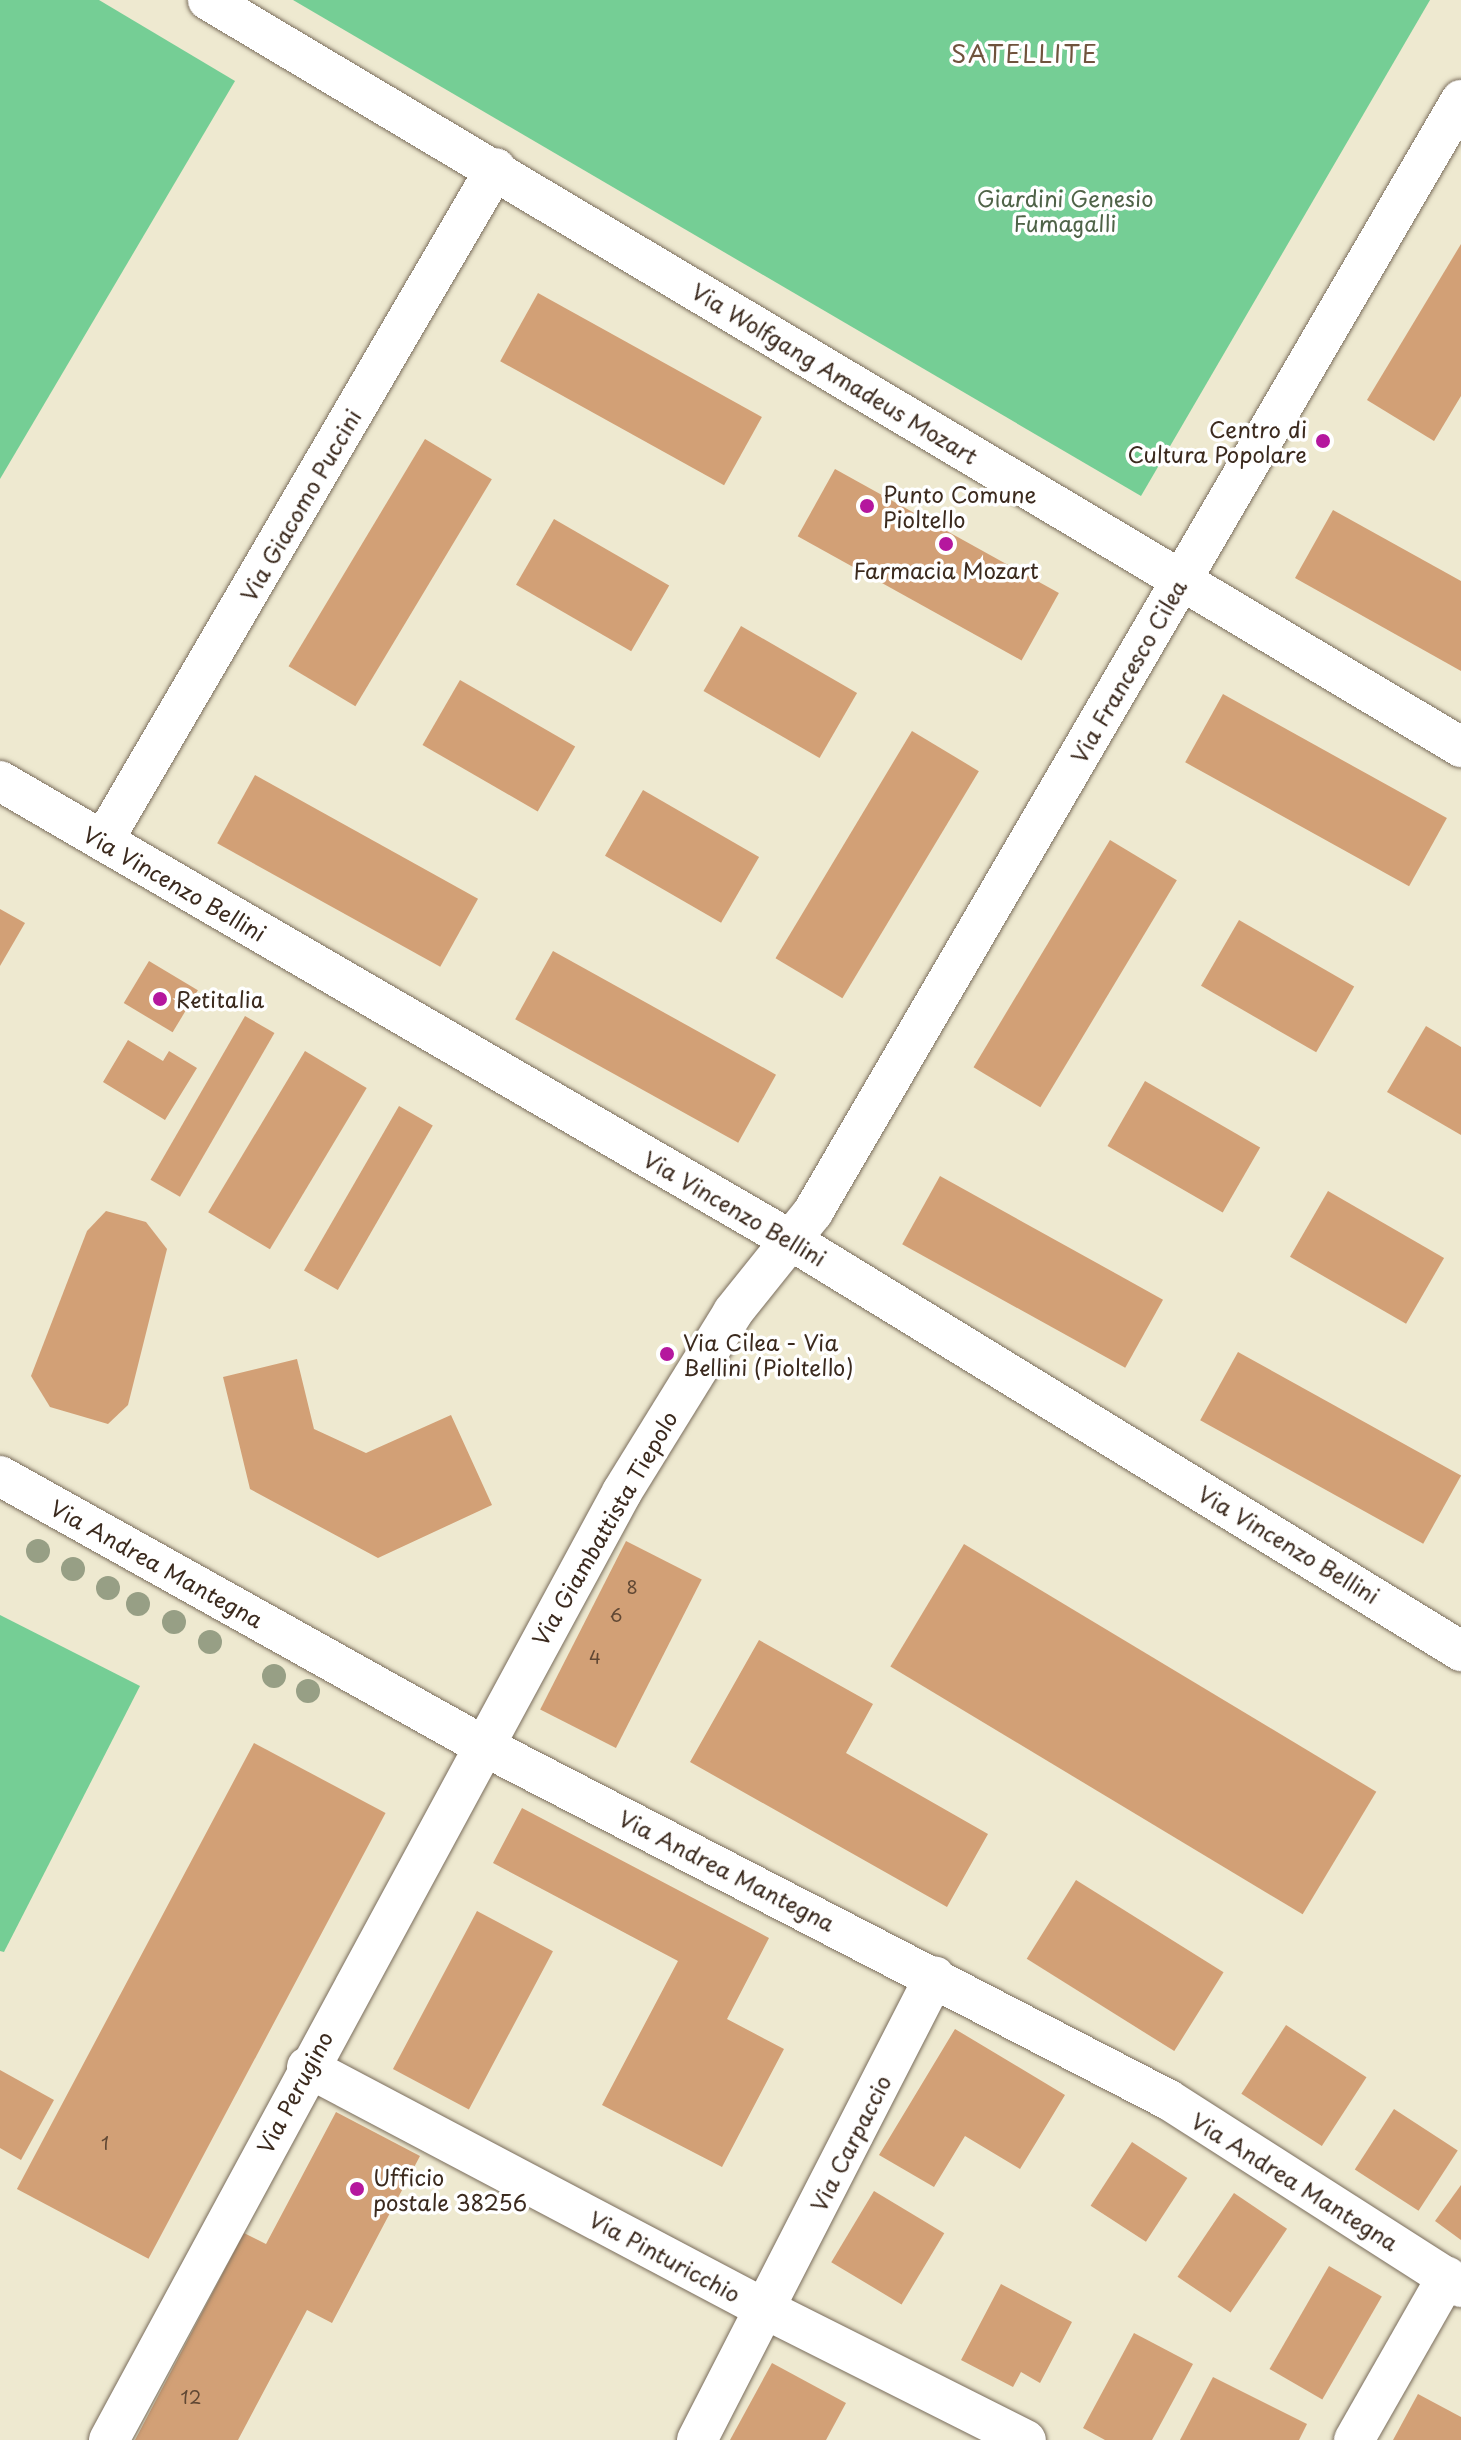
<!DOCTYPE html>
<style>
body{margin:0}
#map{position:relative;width:1461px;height:2440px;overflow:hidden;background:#eee9d0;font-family:"Playpen Sans",sans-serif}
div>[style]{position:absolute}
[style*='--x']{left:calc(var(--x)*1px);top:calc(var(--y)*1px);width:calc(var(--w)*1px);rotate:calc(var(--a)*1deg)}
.green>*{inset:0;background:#75ce95}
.building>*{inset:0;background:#d2a076;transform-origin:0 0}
.roads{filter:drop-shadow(0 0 2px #7a6d5c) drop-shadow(0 0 2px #7a6d5c)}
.minor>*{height:40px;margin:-20px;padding:0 20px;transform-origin:20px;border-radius:20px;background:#fff}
.trees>*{width:24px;height:24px;margin:-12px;border-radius:50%;background:#979f85}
.dots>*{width:22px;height:22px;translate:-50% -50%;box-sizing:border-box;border:4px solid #fff;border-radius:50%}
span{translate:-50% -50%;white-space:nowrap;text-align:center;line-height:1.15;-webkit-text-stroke:7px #fff;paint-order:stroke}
.number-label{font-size:18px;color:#614834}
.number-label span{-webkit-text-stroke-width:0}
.park-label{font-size:22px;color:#4f6348}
.street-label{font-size:22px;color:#3b2a1e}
.poi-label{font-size:22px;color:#3b2a1e}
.right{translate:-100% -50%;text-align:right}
.left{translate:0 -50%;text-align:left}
.neighbourhood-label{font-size:24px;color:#70533d;letter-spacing:2px}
</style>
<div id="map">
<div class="green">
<i style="clip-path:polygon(0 0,99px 0,235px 81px,0 479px)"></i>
<i style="clip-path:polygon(293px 0,1430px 0,1141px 496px)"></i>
<i style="clip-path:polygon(0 1615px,140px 1686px,4px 1952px,0 1951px)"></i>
</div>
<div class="building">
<i style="clip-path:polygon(1461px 244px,1461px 396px,1434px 441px,1367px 400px)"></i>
<i style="left:538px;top:293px;width:256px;height:78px;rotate:29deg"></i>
<i style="left:425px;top:439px;width:78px;height:265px;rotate:31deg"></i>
<i style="left:835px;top:469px;width:256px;height:77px;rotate:29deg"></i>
<i style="clip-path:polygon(1333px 510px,1461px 581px,1461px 671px,1295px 578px)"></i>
<i style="left:554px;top:519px;width:133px;height:76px;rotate:30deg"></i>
<i style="left:741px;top:626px;width:134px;height:75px;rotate:30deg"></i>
<i style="left:460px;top:680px;width:133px;height:75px;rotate:30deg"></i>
<i style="left:1223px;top:694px;width:256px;height:78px;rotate:29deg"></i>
<i style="left:912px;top:731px;width:78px;height:265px;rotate:31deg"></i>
<i style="left:255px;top:775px;width:255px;height:78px;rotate:29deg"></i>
<i style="left:643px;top:790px;width:134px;height:76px;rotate:30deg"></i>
<i style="left:1110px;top:840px;width:78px;height:265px;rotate:31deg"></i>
<i style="clip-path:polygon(0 909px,25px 923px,0 966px)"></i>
<i style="left:1239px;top:920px;width:133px;height:76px;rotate:30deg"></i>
<i style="left:553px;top:951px;width:255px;height:78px;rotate:29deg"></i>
<i style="left:149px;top:961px;width:57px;height:49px;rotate:31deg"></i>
<i style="left:245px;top:1016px;width:34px;height:189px;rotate:30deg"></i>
<i style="clip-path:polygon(1426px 1026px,1461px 1047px,1461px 1135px,1387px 1092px)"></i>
<i style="clip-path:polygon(128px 1040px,163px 1061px,169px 1051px,197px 1068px,165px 1120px,103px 1082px)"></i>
<i style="left:305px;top:1051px;width:72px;height:188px;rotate:31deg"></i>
<i style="left:1145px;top:1081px;width:133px;height:75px;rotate:30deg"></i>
<i style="left:399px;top:1106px;width:39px;height:190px;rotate:30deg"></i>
<i style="left:940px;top:1176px;width:255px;height:78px;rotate:29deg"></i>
<i style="left:1328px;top:1191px;width:134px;height:76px;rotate:30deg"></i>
<i style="clip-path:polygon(106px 1211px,146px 1222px,167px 1249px,128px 1405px,108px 1424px,50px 1407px,31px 1376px,87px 1231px)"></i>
<i style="left:1238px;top:1352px;width:255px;height:78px;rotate:29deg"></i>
<i style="clip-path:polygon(297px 1359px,314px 1429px,366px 1453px,451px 1415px,492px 1505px,378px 1558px,250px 1489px,223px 1377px)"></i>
<i style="left:626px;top:1541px;width:85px;height:189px;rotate:27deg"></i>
<i style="left:964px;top:1544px;width:481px;height:143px;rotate:31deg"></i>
<i style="clip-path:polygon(759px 1640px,873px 1704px,846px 1753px,988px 1834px,947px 1907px,690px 1762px)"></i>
<i style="left:254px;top:1743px;width:149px;height:505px;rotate:28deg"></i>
<i style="clip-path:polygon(522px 1808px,769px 1938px,727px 2019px,784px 2049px,722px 2167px,602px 2105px,678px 1961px,493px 1863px)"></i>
<i style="left:1076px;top:1880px;width:174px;height:93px;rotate:32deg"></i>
<i style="left:477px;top:1911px;width:86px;height:179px;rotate:28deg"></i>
<i style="left:1286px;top:2025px;width:96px;height:82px;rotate:33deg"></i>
<i style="clip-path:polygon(955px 2029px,1065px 2095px,1020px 2169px,965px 2136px,934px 2187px,879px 2155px)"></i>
<i style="clip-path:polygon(0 2070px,54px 2100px,21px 2160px,0 2148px)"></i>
<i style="left:1394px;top:2109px;width:76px;height:72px;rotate:33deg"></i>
<i style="clip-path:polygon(336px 2112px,420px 2156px,332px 2323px,307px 2310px,238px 2440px,135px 2440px,244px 2233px,266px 2244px)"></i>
<i style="left:1132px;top:2142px;width:66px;height:76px;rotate:33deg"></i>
<i style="clip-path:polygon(1461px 2185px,1461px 2240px,1435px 2221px)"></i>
<i style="left:874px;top:2191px;width:82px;height:83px;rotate:31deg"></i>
<i style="left:1234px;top:2193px;width:64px;height:101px;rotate:34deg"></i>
<i style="left:1329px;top:2266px;width:61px;height:119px;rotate:30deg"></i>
<i style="clip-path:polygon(1001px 2284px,1072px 2322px,1040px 2383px,1021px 2372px,1013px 2387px,961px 2360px)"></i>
<i style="clip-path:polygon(1134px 2333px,1193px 2364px,1152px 2440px,1105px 2440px,1083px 2428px)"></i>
<i style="clip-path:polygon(772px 2363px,846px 2403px,826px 2440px,730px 2440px)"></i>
<i style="clip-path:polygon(1213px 2377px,1307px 2424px,1299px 2440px,1180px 2440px)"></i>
<i style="clip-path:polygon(1418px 2394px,1461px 2417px,1461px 2440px,1393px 2440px)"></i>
</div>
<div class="roads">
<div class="minor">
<i style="--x:208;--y:0;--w:1459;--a:30.8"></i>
<i style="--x:0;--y:781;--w:916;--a:30.15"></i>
<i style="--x:792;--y:1241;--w:785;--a:31.5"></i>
<i style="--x:103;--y:841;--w:779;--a:-59.72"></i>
<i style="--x:0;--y:1476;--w:552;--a:29.17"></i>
<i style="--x:482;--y:1745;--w:773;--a:27.33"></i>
<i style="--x:1169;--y:2100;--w:347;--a:32.6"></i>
<i style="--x:307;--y:2067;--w:518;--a:27.85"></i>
<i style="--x:765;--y:2309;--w:292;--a:26.7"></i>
<i style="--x:109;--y:2440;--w:1078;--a:-61.58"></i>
<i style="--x:622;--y:1492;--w:211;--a:-58.3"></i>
<i style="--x:733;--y:1312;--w:128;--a:-51.3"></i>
<i style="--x:813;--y:1212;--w:1287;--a:-59.77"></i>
<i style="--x:697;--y:2440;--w:521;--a:-62.85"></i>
<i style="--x:1354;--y:2440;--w:188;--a:-60.3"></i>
</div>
</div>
<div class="trees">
<i style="left:38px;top:1551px"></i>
<i style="left:73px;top:1569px"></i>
<i style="left:108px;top:1588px"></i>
<i style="left:138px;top:1604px"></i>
<i style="left:174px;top:1622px"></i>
<i style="left:210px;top:1642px"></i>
<i style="left:274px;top:1676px"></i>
<i style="left:308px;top:1691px"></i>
</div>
<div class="dots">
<i style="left:1323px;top:441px;background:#b5179e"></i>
<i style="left:867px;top:506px;background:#b5179e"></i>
<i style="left:946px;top:544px;background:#b5179e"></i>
<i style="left:160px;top:999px;background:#b5179e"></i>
<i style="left:667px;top:1354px;background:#b5179e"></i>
<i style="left:357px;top:2189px;background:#b5179e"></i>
</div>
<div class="number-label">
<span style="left:632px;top:1587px">8</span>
<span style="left:616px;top:1615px">6</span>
<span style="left:595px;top:1657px">4</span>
<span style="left:105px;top:2143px">1</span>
<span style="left:191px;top:2397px">12</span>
</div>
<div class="park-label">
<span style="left:1065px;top:210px">Giardini Genesio<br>Fumagalli</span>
</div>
<div class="street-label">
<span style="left:835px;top:373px;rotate:31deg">Via Wolfgang Amadeus Mozart</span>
<span style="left:300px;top:505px;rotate:-60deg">Via Giacomo Puccini</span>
<span style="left:1128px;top:671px;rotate:-60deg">Via Francesco Cilea</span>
<span style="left:175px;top:883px;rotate:30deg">Via Vincenzo Bellini</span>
<span style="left:735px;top:1208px;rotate:30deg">Via Vincenzo Bellini</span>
<span style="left:604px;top:1528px;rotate:-60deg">Via Giambattista Tiepolo</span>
<span style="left:1289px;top:1544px;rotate:31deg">Via Vincenzo Bellini</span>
<span style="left:157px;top:1563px;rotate:29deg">Via Andrea Mantegna</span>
<span style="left:727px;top:1870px;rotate:27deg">Via Andrea Mantegna</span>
<span style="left:294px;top:2092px;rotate:-62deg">Via Perugino</span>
<span style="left:850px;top:2143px;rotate:-63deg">Via Carpaccio</span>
<span style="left:1295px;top:2181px;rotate:32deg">Via Andrea Mantegna</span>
<span style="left:665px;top:2256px;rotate:28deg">Via Pinturicchio</span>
</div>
<div class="poi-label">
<span class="right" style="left:1307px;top:441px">Centro di<br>Cultura Popolare</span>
<span class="left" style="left:883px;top:506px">Punto Comune<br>Pioltello</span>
<span style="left:946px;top:570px">Farmacia Mozart</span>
<span class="left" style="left:176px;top:999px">Retitalia</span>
<span class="left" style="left:683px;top:1354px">Via Cilea - Via<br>Bellini (Pioltello)</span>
<span class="left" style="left:373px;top:2189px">Ufficio<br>postale 38256</span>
</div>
<div class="neighbourhood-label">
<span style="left:1025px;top:54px">SATELLITE</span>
</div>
</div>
